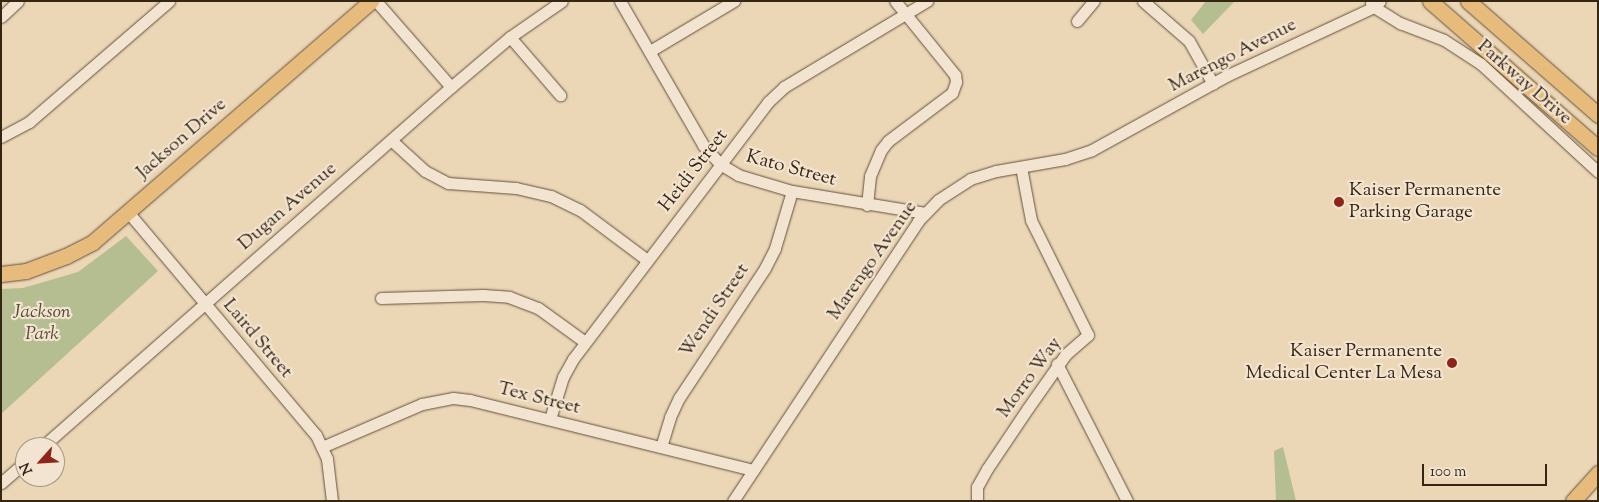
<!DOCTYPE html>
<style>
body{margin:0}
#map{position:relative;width:1599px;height:502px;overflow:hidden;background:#ebd6b6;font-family:"Sorts Mill Goudy",serif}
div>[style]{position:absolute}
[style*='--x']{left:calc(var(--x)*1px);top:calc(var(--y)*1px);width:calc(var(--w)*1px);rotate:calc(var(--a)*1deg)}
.green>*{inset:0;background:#b4be90}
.roads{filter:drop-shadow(0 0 1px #62513c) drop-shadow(0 0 1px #62513c)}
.minor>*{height:11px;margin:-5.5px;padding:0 5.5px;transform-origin:5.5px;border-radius:5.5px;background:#f2e4d0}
.major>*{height:15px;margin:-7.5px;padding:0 7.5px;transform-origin:7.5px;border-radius:7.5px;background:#e6bb7b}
.dots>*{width:14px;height:14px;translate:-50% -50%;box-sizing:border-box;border:2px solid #f2e4d0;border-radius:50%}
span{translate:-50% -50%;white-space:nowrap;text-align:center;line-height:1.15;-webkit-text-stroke:4.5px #f2e4d0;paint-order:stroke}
.street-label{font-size:19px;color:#352513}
.poi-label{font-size:19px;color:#352513}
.left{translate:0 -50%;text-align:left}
.right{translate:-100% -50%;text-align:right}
.park-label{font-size:19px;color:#554b32;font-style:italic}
.frame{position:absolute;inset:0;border:2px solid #352513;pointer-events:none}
.north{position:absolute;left:15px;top:437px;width:50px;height:50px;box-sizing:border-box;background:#f2e4d0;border:1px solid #a69884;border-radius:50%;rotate:244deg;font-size:14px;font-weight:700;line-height:20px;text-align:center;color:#352513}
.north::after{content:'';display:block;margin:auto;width:18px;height:22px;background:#8f2418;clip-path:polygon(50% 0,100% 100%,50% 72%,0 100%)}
.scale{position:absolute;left:1422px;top:464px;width:125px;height:22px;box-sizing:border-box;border:2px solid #352513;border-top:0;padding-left:6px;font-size:15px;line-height:18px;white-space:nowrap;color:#352513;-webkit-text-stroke:4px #f2e4d0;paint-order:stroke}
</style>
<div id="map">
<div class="green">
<i style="clip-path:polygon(1206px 1px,1235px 1px,1203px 34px,1191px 20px)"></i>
<i style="clip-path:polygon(126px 236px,158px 271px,1px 414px,1px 289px,23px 288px,78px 272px)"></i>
<i style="clip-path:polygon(1283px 447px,1296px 501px,1276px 501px,1274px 451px)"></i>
</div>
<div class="roads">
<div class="minor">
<i style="--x:376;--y:1;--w:114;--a:48.9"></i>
<i style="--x:620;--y:1;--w:166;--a:60"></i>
<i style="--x:703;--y:145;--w:25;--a:48"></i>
<i style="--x:720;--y:164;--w:21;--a:31"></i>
<i style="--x:738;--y:175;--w:56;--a:16.5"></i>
<i style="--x:792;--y:191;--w:135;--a:9.4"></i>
<i style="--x:1143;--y:1;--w:61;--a:41"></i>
<i style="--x:1189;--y:41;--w:49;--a:60.8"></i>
<i style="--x:1371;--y:3;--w:5;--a:53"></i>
<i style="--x:1374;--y:7;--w:31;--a:32"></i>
<i style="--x:1400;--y:23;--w:47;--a:21.1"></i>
<i style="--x:1444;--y:40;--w:44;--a:33"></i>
<i style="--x:1481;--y:64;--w:159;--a:42.7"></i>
<i style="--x:1;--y:17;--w:23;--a:-43"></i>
<i style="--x:1077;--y:21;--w:26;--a:-50"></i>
<i style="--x:510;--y:37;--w:77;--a:49.2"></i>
<i style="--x:650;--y:51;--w:98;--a:-30.8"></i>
<i style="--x:1;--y:137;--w:32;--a:-28"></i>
<i style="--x:29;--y:122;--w:185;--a:-40.8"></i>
<i style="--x:391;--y:140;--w:46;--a:42.4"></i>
<i style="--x:425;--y:171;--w:26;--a:28"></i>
<i style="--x:448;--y:183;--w:68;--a:4.2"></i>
<i style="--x:516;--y:188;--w:36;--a:13"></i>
<i style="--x:551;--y:196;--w:32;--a:26"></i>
<i style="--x:580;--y:210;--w:84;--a:36.7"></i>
<i style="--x:867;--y:205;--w:29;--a:-84"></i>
<i style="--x:870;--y:176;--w:28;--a:-67"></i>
<i style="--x:881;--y:150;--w:11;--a:-52"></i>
<i style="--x:888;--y:141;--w:80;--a:-36.9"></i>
<i style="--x:952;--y:93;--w:12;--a:-70"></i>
<i style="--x:956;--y:82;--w:7;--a:-98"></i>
<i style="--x:955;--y:75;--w:95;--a:-129"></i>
<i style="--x:128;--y:212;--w:292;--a:49.9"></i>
<i style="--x:316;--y:435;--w:26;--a:65"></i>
<i style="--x:327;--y:459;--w:42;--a:83.2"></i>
<i style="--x:381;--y:298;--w:102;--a:-1.7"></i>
<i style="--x:483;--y:295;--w:26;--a:4"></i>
<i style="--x:509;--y:297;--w:31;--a:21"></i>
<i style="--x:538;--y:308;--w:58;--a:35.9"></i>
<i style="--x:1057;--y:364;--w:154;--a:62.9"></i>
<i style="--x:550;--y:419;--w:44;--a:-72.8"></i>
<i style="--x:563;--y:377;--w:21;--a:-61"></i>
<i style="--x:573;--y:359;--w:323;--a:-52.8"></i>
<i style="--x:768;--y:102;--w:22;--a:-43"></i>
<i style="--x:784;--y:87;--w:167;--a:-31"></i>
<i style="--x:42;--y:447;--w:545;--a:-41.35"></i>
<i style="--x:451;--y:87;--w:77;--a:-40.3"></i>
<i style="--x:510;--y:37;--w:63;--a:-34.7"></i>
<i style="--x:322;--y:447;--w:109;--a:-23.3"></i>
<i style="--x:422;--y:404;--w:32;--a:-11"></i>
<i style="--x:453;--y:398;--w:17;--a:7"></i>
<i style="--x:470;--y:400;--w:292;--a:13.9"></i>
<i style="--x:661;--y:447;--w:31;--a:-73"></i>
<i style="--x:670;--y:417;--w:21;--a:-65"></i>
<i style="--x:679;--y:398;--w:156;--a:-56.5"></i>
<i style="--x:765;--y:268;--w:22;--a:-63"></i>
<i style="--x:775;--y:248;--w:59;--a:-73.4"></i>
<i style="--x:1;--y:483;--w:32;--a:-41"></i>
<i style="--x:733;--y:501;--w:336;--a:-56.5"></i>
<i style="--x:918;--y:221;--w:29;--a:-46"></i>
<i style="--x:938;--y:200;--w:38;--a:-33"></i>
<i style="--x:970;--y:179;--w:27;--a:-17"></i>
<i style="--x:996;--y:171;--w:70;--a:-9.9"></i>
<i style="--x:1065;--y:159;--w:28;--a:-18"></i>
<i style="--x:1092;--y:150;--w:153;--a:-28.9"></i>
<i style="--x:1226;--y:76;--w:163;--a:-25"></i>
<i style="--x:1374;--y:7;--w:8;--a:-45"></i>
<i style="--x:977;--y:501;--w:14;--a:-90"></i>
<i style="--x:977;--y:487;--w:21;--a:-61"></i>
<i style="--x:987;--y:469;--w:73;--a:-56.1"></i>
<i style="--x:1028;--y:408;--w:66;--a:-54.9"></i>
<i style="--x:1066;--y:354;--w:29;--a:-41"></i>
<i style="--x:1088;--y:335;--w:128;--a:-116.4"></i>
<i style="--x:1031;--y:220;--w:54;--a:-100.7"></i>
</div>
<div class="major">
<i style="--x:1430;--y:1;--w:223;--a:41.2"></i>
<i style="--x:1468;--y:1;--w:173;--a:41.2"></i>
<i style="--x:1;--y:274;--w:25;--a:-7"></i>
<i style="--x:26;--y:271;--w:43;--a:-20.6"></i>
<i style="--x:66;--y:256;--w:30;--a:-27"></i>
<i style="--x:93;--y:242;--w:368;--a:-40.9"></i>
<i style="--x:1573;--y:501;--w:38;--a:-48"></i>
</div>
</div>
<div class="dots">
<i style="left:1339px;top:202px;background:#8f2418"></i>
<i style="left:1452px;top:363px;background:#8f2418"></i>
</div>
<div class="street-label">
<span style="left:1233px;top:56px;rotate:-27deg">Marengo Avenue</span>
<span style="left:1524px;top:83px;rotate:41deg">Parkway Drive</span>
<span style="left:182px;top:139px;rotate:-41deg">Jackson Drive</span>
<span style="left:791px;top:169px;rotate:15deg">Kato Street</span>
<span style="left:694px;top:171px;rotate:-52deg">Heidi Street</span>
<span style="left:288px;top:207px;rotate:-41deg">Dugan Avenue</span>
<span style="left:873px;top:261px;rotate:-55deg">Marengo Avenue</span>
<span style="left:715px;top:311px;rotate:-56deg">Wendi Street</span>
<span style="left:257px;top:339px;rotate:50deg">Laird Street</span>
<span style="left:1030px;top:378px;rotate:-54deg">Morro Way</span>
<span style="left:539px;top:399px;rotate:14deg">Tex Street</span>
</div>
<div class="poi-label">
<span class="left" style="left:1349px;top:202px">Kaiser Permanente<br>Parking Garage</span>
<span class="right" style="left:1442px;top:363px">Kaiser Permanente<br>Medical Center La Mesa</span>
</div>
<div class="park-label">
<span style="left:42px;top:324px">Jackson<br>Park</span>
</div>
<div class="frame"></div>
<div class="north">N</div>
<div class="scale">100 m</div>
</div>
